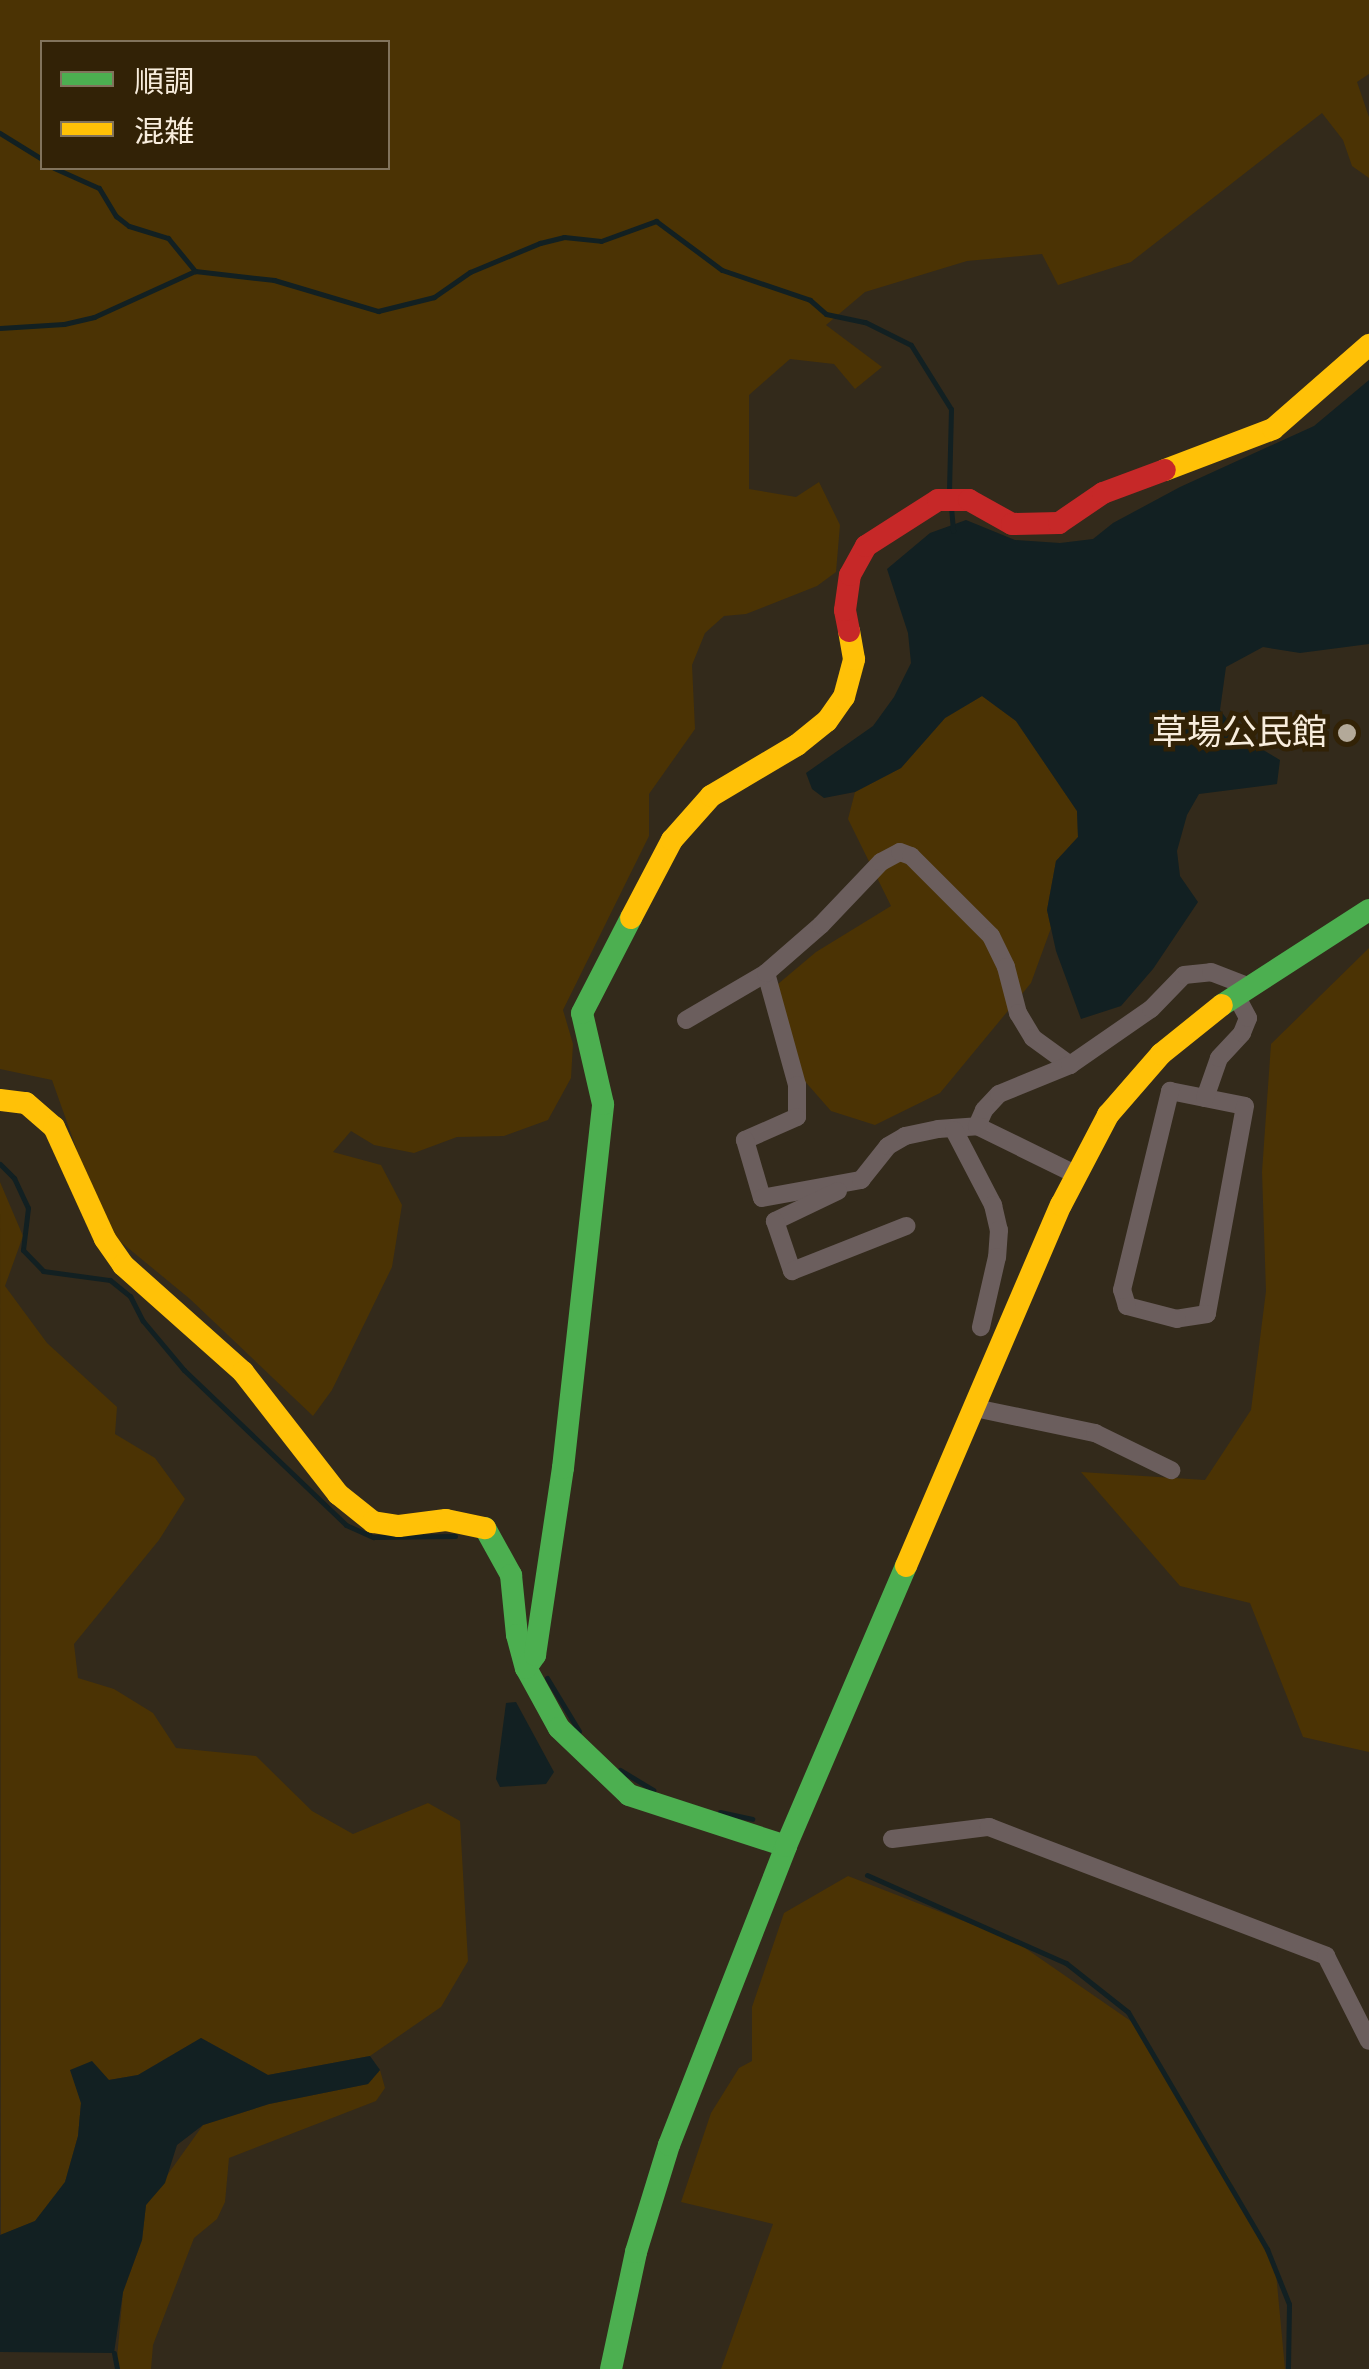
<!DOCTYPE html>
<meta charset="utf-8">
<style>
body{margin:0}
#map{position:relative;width:1369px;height:2369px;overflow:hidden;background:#332a1b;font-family:"Varela Round","Noto Sans JP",sans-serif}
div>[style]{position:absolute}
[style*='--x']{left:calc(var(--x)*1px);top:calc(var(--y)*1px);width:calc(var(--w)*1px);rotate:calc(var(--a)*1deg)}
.green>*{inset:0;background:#4b3304}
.water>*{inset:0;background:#122022}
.stream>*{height:5px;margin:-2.5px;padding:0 2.5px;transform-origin:2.5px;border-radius:2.5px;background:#122022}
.street>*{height:18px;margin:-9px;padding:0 9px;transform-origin:9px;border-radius:9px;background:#6b5e5d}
.fast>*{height:22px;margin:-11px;padding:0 11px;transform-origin:11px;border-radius:11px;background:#4caf50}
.slow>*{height:22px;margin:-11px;padding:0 11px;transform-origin:11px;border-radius:11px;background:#ffc107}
.jam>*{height:22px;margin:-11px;padding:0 11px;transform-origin:11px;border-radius:11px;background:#c62828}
.dots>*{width:28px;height:28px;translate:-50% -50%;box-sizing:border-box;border:5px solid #322206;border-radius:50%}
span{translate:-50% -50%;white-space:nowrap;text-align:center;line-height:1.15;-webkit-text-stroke:9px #322206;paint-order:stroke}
.poi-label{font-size:35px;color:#f8eddd}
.right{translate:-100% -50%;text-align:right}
.legend{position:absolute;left:40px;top:40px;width:350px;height:130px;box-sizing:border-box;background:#322206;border:2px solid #81735c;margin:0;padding:12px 18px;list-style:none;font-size:30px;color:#f8eddd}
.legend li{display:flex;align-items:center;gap:20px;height:50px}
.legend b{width:50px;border:2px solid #81735c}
</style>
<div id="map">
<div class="green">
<i style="clip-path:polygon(evenodd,0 0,1369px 0,1369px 74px,1357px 82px,1369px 117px,1369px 178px,1352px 166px,1343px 140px,1322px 113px,1131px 262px,1058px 285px,1042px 254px,967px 261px,865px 292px,826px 325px,882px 367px,855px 389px,834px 364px,790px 359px,749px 395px,749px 489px,796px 497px,819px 482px,840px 525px,836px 572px,817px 586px,746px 614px,724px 616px,705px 633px,692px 665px,695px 729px,649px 794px,649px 836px,563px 1010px,573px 1044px,571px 1078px,548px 1120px,504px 1136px,457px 1137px,414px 1153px,374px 1145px,351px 1131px,333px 1152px,381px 1165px,402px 1205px,392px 1267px,332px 1390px,313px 1416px,190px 1299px,105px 1229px,52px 1080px,0 1069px,0 0,42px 42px,388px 42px,388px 168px,42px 168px,42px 42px)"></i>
<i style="clip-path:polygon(982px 696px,1016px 721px,1077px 811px,1078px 837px,1056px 861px,1047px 910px,1051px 928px,1031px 983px,940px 1093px,875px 1125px,831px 1111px,802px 1078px,778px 984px,816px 952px,891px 906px,848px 819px,855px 792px,901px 768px,945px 718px)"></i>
<i style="clip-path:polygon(1369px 948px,1369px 1752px,1303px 1737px,1250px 1603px,1180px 1586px,1081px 1472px,1205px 1480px,1251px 1410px,1266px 1291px,1262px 1172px,1271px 1044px)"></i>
<i style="clip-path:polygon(0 1182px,23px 1236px,5px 1286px,47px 1343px,117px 1407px,115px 1434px,155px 1458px,185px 1499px,159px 1540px,74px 1644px,78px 1678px,114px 1689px,153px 1713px,176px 1748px,256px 1756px,312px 1811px,353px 1834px,428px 1803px,460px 1821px,468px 1961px,441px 2007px,370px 2056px,268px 2075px,201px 2038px,138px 2075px,109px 2080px,71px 2070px,81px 2103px,78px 2136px,65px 2182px,35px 2221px,1px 2235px)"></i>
<i style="clip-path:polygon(848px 1876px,1015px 1941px,1135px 2024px,1229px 2178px,1276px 2273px,1285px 2369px,721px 2369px,773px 2224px,681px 2202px,711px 2113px,739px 2068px,752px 2061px,752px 2007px,784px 1913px)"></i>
<i style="clip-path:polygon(380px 2070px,385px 2088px,376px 2101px,229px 2158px,225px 2202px,217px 2219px,194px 2238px,153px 2345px,151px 2369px,116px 2369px,123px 2292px,142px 2240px,146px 2205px,203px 2125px,269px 2104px,368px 2084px)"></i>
</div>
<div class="water">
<i style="clip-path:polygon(1369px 380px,1369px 644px,1300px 653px,1263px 647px,1226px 667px,1220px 710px,1240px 736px,1280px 760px,1277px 784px,1199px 794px,1187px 815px,1177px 851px,1180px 876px,1198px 902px,1153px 969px,1121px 1006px,1081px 1019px,1056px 951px,1047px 910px,1056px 861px,1078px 837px,1077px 811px,1016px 721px,982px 696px,945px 718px,901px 768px,855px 792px,824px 798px,812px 789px,806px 773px,873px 726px,894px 697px,911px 663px,908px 633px,887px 569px,930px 533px,966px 520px,1015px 540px,1060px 543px,1093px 539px,1113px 523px,1180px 487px,1314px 426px)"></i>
<i style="clip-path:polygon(516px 1702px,554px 1772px,546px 1784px,500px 1787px,496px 1779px,506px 1703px)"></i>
<i style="clip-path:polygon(201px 2038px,268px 2075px,370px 2056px,380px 2070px,368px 2084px,269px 2104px,203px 2125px,177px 2145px,165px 2183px,146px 2205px,142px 2240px,123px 2292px,114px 2353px,0 2352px,0 2235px,35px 2221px,65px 2182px,78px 2136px,81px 2103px,70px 2070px,92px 2061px,109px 2080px,138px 2075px)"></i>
</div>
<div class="stream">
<i style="--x:0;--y:133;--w:49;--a:31.8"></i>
<i style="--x:54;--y:168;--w:49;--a:24"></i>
<i style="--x:99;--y:188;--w:33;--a:59"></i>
<i style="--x:116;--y:216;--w:16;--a:38"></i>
<i style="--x:129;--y:226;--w:41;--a:17.1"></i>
<i style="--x:168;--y:238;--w:43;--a:50.7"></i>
<i style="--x:195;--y:271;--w:80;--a:6.5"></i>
<i style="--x:274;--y:280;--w:109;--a:16.6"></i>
<i style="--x:378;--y:311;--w:58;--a:-14"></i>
<i style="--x:434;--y:297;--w:44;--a:-34.8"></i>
<i style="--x:470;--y:272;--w:76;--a:-22.5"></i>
<i style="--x:540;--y:243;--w:25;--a:-14"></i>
<i style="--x:564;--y:237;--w:37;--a:6"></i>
<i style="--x:601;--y:241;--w:59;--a:-20"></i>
<i style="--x:656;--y:221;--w:82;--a:36.6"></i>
<i style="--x:722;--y:270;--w:93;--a:18.8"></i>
<i style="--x:810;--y:300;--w:21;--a:41"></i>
<i style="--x:826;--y:314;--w:40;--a:12"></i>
<i style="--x:865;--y:322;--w:51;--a:26.6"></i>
<i style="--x:911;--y:345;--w:75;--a:58"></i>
<i style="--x:951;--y:409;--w:82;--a:91.4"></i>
<i style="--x:0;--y:328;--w:64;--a:-3.6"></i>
<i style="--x:64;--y:324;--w:31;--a:-13"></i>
<i style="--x:94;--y:317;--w:111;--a:-24.5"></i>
<i style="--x:951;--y:507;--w:24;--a:85"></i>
<i style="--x:0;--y:1164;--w:20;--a:45"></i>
<i style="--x:14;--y:1178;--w:33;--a:65"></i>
<i style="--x:28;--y:1208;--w:42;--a:96.8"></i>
<i style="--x:23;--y:1250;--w:29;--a:46"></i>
<i style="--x:43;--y:1271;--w:68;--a:7.7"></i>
<i style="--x:110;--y:1280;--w:26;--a:39"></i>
<i style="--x:130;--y:1296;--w:28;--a:63"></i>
<i style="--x:143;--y:1321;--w:64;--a:50.1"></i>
<i style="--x:184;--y:1370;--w:224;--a:43.7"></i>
<i style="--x:346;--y:1525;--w:30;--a:24"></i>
<i style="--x:373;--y:1537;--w:82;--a:-0.7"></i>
<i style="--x:547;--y:1678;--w:62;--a:58.9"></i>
<i style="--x:620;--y:1770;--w:39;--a:31"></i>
<i style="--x:720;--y:1812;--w:33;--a:12"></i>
<i style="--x:867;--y:1875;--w:218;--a:23.9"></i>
<i style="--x:1066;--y:1963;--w:79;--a:38.3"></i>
<i style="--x:1128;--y:2012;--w:275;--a:59.6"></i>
<i style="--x:1267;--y:2249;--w:59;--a:68.2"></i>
<i style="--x:1289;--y:2304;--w:65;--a:90.9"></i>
<i style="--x:114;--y:2353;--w:16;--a:79"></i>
</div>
<div class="street">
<i style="--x:766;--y:973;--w:116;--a:74.5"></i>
<i style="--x:797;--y:1085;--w:32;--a:90"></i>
<i style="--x:797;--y:1117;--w:57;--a:156.1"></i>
<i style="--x:745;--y:1140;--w:60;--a:73.7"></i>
<i style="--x:762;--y:1198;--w:101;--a:-10.3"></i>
<i style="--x:861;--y:1180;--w:43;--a:-51.5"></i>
<i style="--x:888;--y:1146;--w:20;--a:-30"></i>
<i style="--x:905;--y:1136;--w:34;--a:-12"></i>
<i style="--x:938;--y:1129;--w:39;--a:-4"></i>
<i style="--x:977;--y:1126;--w:111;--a:26.1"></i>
<i style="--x:686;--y:1020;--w:93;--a:-30.4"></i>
<i style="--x:766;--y:973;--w:73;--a:-41.1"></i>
<i style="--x:821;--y:925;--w:87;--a:-46.4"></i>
<i style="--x:881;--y:862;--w:21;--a:-28"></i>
<i style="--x:900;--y:852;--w:12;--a:20"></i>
<i style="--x:911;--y:856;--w:113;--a:45"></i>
<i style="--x:991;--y:936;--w:34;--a:64"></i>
<i style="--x:1006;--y:967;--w:48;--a:75.4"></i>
<i style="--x:1018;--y:1013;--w:29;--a:59"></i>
<i style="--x:1033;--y:1038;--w:46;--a:36.1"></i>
<i style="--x:1170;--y:1091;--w:76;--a:11.3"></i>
<i style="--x:1245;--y:1106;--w:211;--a:100.4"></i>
<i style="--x:1207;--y:1314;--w:30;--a:171"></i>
<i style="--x:1177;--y:1319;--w:52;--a:-165.4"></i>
<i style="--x:1127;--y:1306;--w:17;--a:-107"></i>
<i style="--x:1122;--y:1290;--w:205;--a:-76.4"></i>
<i style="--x:1205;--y:1098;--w:42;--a:-70.7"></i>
<i style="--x:1219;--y:1058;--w:34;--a:-47"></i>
<i style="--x:1242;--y:1033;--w:16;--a:-68"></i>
<i style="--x:1248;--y:1018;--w:26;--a:-118"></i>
<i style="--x:977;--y:1126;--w:17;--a:-66"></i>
<i style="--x:984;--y:1110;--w:22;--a:-47"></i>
<i style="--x:999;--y:1094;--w:77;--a:-22.2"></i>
<i style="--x:1070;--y:1065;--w:98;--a:-34.7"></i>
<i style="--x:1151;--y:1009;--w:47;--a:-45.9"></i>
<i style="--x:1184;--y:975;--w:27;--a:-6"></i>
<i style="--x:1211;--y:972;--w:40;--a:21"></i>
<i style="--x:954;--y:1130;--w:85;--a:62.5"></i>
<i style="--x:993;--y:1205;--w:26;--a:77"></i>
<i style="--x:999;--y:1230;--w:27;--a:94"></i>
<i style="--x:997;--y:1257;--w:72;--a:102.9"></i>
<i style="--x:838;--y:1191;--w:70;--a:154.5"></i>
<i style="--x:775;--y:1221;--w:53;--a:71.2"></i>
<i style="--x:792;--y:1271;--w:123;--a:-21.5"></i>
<i style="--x:975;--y:1408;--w:123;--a:11.8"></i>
<i style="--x:1095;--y:1433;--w:85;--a:26"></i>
<i style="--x:892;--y:1839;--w:98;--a:-7.1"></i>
<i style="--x:989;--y:1827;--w:361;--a:20.9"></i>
<i style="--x:1326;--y:1956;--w:95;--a:63.2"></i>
</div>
<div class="fast">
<i style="--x:1222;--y:1005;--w:175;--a:-32.9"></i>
<i style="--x:485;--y:1528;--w:54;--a:61"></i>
<i style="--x:511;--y:1575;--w:60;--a:84.3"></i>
<i style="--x:517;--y:1635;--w:34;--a:75"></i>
<i style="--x:526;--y:1668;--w:68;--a:61.2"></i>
<i style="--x:559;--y:1728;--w:97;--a:43.7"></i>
<i style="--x:629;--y:1795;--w:165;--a:18"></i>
<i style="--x:526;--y:1668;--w:16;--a:-55"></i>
<i style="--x:535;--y:1655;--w:189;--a:-81.5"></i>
<i style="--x:563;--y:1468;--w:366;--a:-83.7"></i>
<i style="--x:603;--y:1104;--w:93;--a:-103"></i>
<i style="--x:582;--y:1013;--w:107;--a:-62.7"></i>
<i style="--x:611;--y:2369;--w:120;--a:-77.9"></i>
<i style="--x:636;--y:2252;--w:112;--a:-72.9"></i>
<i style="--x:669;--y:2145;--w:321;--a:-68.6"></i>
<i style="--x:786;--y:1846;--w:305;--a:-66.8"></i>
</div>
<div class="slow">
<i style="--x:1165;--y:470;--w:116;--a:-20.8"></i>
<i style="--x:1273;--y:429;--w:128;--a:-41.2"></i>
<i style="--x:631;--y:918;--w:88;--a:-62.3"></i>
<i style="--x:672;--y:840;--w:59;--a:-48.4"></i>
<i style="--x:711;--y:796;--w:100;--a:-30.7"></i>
<i style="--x:797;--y:745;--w:38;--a:-39"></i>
<i style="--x:827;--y:721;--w:29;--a:-55"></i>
<i style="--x:844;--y:697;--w:39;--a:-75"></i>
<i style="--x:854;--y:659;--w:28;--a:-100"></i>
<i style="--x:0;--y:1100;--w:26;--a:7"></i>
<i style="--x:26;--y:1103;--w:37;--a:41"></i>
<i style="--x:54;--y:1127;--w:123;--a:65.5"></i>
<i style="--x:105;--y:1239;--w:32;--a:55"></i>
<i style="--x:123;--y:1265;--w:161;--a:41.7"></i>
<i style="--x:243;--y:1372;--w:155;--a:52.1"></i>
<i style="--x:338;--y:1494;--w:45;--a:38.7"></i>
<i style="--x:373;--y:1522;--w:26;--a:9"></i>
<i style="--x:399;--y:1526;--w:47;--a:-7.3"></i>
<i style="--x:446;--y:1520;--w:40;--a:12"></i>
<i style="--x:906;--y:1566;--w:393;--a:-66.8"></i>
<i style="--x:1061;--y:1205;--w:102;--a:-62.4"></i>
<i style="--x:1108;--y:1115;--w:81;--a:-49"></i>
<i style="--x:1161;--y:1054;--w:78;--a:-38.8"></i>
</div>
<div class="jam">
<i style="--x:849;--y:631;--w:21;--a:-101"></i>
<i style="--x:845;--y:610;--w:35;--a:-82"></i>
<i style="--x:850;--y:575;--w:33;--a:-61"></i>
<i style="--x:866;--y:546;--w:85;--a:-32.6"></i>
<i style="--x:938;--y:500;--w:31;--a:0"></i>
<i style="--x:969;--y:500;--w:49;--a:29.2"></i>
<i style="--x:1012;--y:524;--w:47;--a:-1.2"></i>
<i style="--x:1059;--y:523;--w:53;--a:-34.3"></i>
<i style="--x:1103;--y:493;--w:66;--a:-20.4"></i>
</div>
<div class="dots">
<i style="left:1347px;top:733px;background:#b3a999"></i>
</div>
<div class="poi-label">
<span class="right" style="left:1327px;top:733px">草場公民館</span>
</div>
<ul class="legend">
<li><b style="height:12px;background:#4caf50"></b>順調</li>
<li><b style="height:12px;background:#ffc107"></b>混雑</li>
</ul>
</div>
